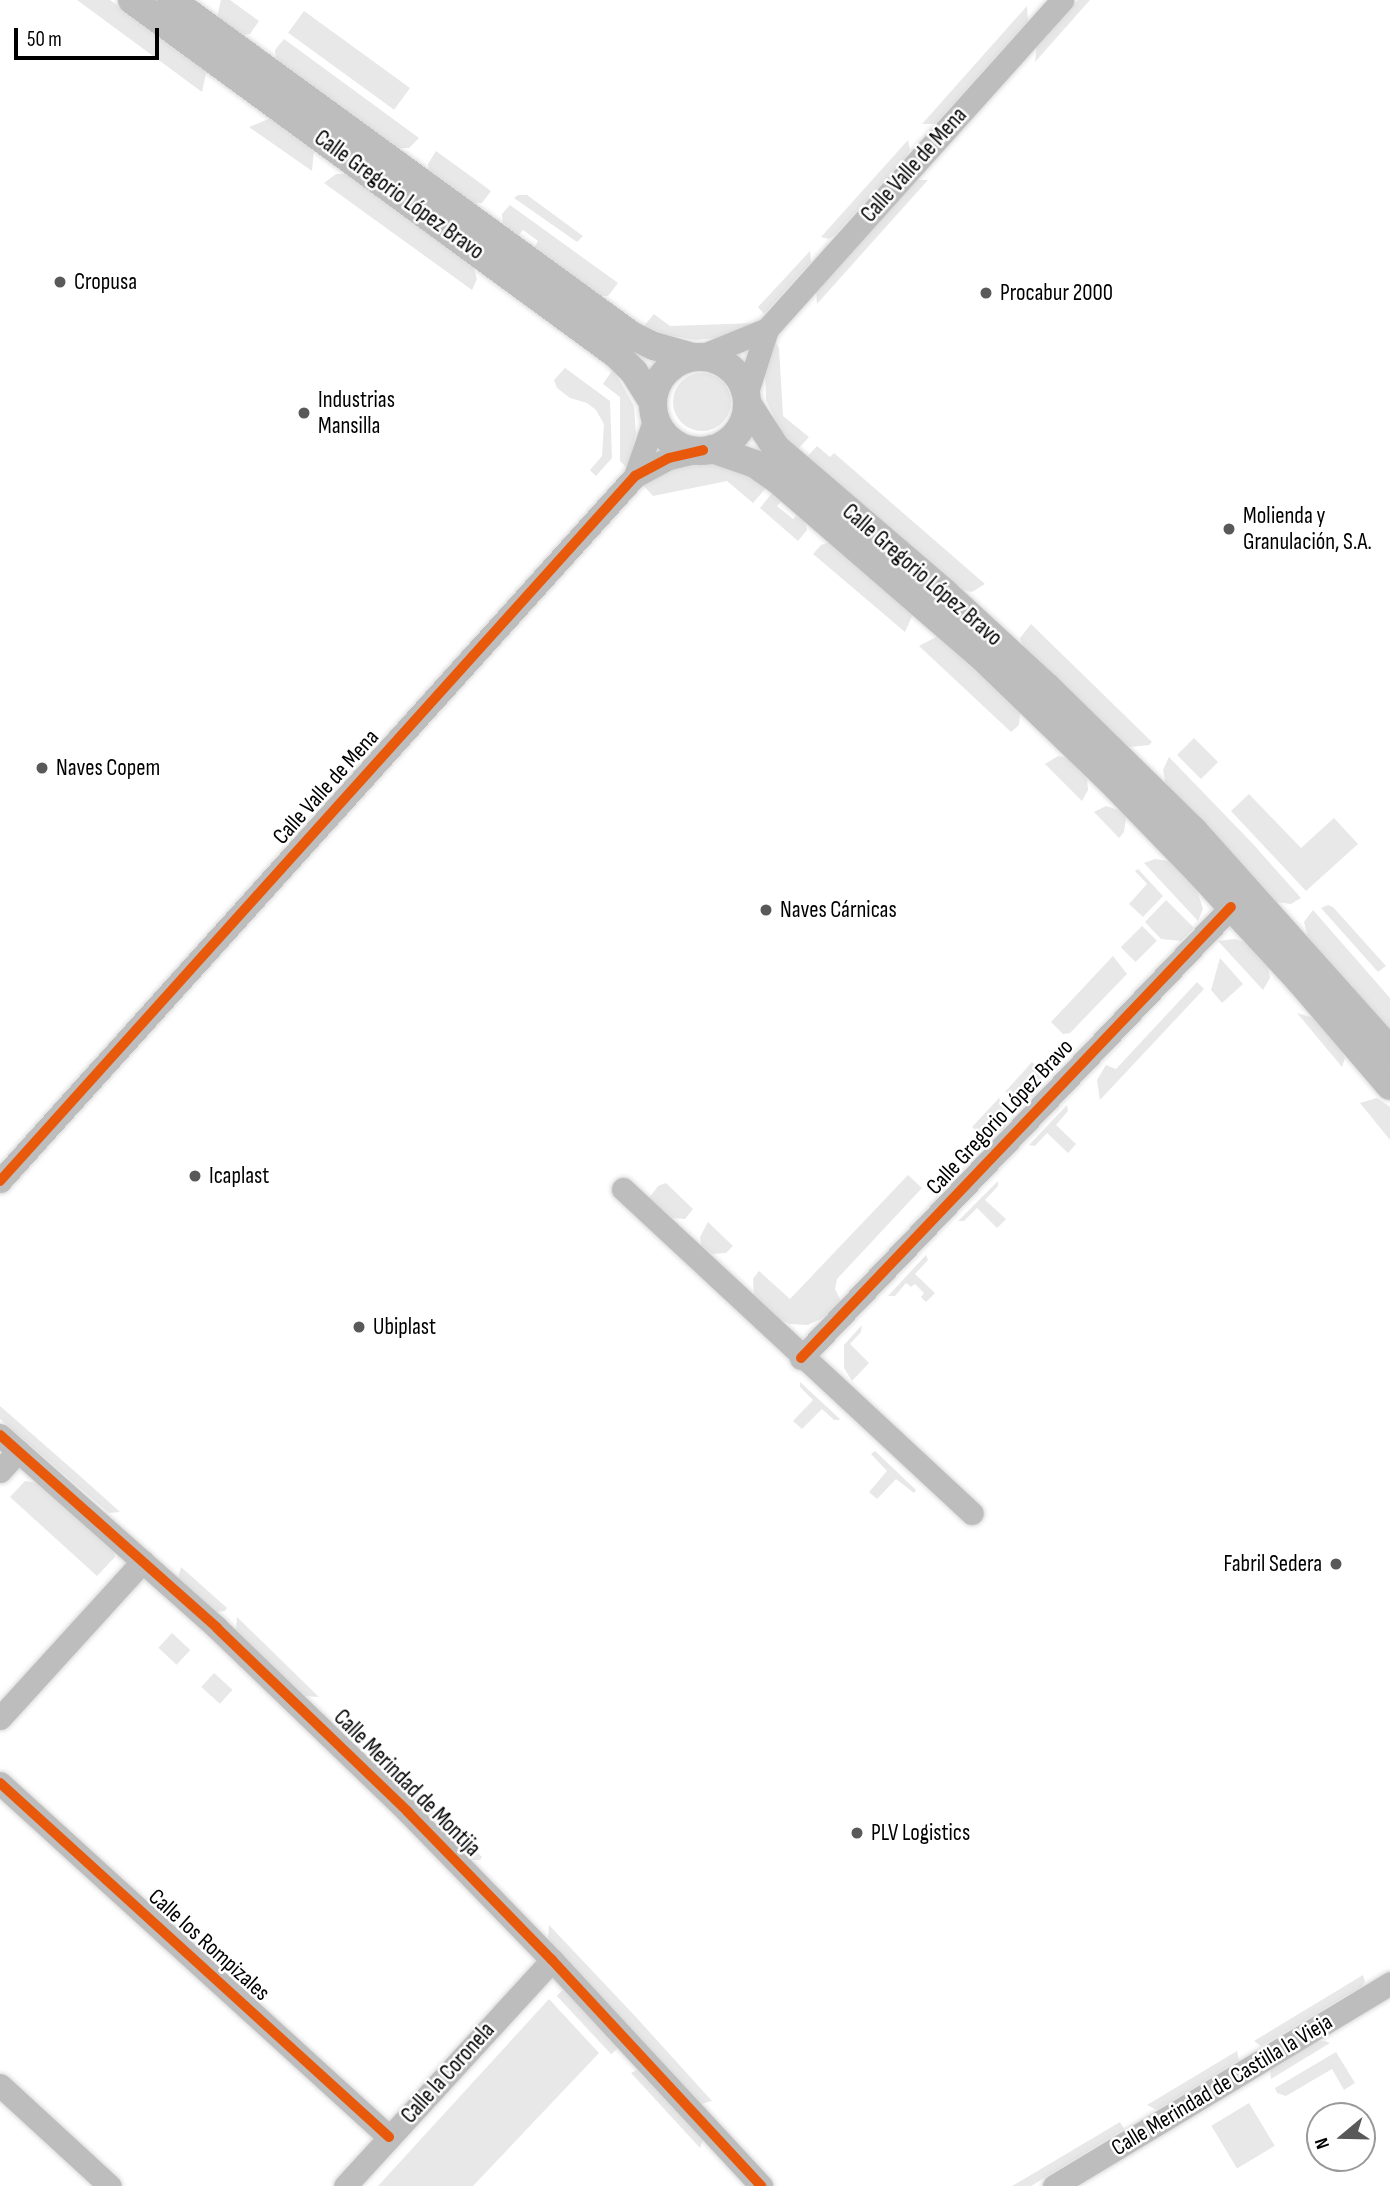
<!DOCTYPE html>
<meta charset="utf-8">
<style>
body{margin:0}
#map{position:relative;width:1390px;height:2186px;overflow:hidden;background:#fff;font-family:"Sofia Sans Condensed",sans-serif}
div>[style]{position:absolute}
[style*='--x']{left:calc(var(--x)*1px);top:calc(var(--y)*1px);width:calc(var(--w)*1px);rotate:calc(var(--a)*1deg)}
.green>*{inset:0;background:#e8e8e8;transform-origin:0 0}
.round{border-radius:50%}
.roads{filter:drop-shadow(0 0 2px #dbdbdb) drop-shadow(0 0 2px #dbdbdb)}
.minor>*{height:23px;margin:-11.5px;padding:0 11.5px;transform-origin:11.5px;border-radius:11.5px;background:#bdbdbd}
.major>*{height:28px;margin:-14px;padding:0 14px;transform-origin:14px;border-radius:14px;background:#bdbdbd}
.major>.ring{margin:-14px;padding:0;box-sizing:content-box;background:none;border:28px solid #bdbdbd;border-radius:50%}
.cycleway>*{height:10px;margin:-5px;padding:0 5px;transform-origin:5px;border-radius:5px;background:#e8590c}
.dots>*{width:19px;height:19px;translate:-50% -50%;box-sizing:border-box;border:4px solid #fff;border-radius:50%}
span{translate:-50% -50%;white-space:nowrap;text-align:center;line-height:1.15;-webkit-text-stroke:5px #fff;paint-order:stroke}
.street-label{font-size:23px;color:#000}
.poi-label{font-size:23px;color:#000}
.left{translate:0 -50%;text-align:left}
.right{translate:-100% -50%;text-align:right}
.north{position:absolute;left:1306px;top:2102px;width:70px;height:70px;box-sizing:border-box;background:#fff;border:2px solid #999;border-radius:50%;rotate:251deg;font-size:19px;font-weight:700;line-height:28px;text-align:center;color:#000}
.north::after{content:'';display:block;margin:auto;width:24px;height:32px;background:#595959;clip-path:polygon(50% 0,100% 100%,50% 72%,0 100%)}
.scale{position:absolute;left:14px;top:28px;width:145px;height:32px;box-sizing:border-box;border:4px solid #000;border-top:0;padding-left:9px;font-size:21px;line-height:24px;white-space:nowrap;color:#000;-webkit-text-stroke:5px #fff;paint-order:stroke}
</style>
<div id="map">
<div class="green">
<i style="clip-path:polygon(77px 0,110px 0,203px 67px,206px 73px,202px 92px)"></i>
<i style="clip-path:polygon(221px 0,230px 0,259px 21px,250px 34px,241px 35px,217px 17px)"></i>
<i style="clip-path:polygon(1078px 0,1090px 0,1035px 62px,1037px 45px)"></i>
<i style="clip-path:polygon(1027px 6px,1028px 21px,935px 124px,922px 124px)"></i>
<i style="left:304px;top:11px;width:131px;height:27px;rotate:36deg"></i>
<i style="clip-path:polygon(284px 39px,419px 138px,409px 148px,396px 148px,276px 60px,275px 50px)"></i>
<i style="clip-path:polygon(271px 118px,314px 150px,312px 171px,249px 127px)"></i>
<i style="clip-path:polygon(908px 140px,910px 150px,905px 158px,835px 235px,829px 239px,821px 237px)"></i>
<i style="clip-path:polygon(436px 151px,491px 191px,482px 203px,473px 203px,430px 172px,428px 164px)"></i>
<i style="clip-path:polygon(336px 174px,349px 174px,473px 265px,477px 279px,472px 290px,324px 183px)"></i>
<i style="clip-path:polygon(915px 180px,928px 180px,817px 304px,816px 290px)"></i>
<i style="clip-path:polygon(518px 195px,527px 195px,583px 236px,577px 242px,514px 198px)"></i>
<i style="clip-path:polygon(510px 205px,618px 283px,608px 296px,600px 296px,534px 248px,538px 241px,523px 230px,518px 236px,503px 226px,502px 214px)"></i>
<i style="clip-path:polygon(810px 251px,811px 262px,764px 314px,758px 307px)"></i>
<i style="clip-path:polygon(654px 314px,670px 326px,756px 323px,725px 337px,696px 340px,668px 335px,644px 326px)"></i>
<i style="clip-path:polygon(775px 342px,779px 348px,783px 416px,809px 437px,798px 449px,782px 433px,766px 400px,765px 367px)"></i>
<i style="clip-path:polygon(565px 368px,610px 401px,612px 458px,596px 476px,590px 470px,602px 456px,604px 424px,596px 410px,587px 403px,570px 398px,557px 388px,554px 380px)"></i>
<i style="clip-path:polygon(613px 369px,634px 406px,636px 434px,628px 469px,620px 461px,620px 397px,603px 384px)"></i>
<i class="round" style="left:673px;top:373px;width:58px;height:58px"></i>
<i style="clip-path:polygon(817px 446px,830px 457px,834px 453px,985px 584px,972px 592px,963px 590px,807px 457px)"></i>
<i style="clip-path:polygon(699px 462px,710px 462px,748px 476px,766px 488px,753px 503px,727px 481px,653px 496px,643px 485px,667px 470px)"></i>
<i style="clip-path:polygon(772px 493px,781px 501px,777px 506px,793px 519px,798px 514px,805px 520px,807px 530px,798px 541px,760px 508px)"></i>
<i style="clip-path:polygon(830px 542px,913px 614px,905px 632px,813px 554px,821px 545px)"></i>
<i style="clip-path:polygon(1031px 624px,1152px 742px,1149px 745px,1130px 747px,1119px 740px,1023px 647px,1020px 638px)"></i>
<i style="clip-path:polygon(938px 636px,1020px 712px,1019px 725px,1011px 732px,919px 646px)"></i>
<i style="left:1194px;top:738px;width:34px;height:24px;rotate:45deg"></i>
<i style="clip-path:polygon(1058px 756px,1068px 758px,1087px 779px,1088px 790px,1082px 801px,1045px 764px)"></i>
<i style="clip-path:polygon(1169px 757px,1253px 844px,1301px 898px,1291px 904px,1277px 902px,1166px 786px,1163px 770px)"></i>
<i style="clip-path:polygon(1249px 794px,1301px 848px,1334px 818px,1358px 844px,1306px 891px,1231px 811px)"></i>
<i style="clip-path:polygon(1106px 806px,1121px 811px,1126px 818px,1124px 832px,1119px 838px,1094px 812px)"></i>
<i style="clip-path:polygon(1155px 859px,1169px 861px,1197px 890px,1203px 909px,1198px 921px,1144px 863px)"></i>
<i style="clip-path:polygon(1138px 869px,1163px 896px,1143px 917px,1129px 904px,1147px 884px,1135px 871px)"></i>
<i style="clip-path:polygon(1166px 900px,1194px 928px,1181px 941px,1161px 939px,1145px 922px)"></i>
<i style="clip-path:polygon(1328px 905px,1333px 907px,1386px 966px,1378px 972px,1321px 908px)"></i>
<i style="clip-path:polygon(1313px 910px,1390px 998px,1390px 1031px,1308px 937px,1304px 922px)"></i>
<i style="left:1142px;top:926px;width:21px;height:30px;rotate:45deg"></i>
<i style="clip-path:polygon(1235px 939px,1247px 943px,1268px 965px,1270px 978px,1263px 990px,1218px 941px)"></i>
<i style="clip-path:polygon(1113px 956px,1127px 974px,1070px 1033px,1063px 1034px,1051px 1022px)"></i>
<i style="clip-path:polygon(1220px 958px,1243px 984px,1222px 1003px,1211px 990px)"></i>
<i style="clip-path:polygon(1197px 982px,1204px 989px,1100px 1100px,1097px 1080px,1106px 1065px,1116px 1069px)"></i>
<i style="clip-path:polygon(1297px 1013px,1314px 1018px,1342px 1051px,1345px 1058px,1342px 1067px)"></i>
<i style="clip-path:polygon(1032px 1062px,1038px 1068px,1043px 1084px,1034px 1095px,1024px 1099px,1005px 1092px)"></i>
<i style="clip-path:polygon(999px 1098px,1008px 1115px,1005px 1128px,989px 1136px,978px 1132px,972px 1127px)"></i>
<i style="clip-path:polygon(1377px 1098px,1390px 1107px,1390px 1140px,1360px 1103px)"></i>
<i style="clip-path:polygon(1067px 1105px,1068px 1111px,1056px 1125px,1076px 1144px,1068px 1153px,1047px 1133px,1035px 1146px,1029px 1145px)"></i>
<i style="clip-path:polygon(908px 1175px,922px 1188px,837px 1279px,835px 1289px,841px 1301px,825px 1317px,808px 1325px,790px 1324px,779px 1319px,754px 1296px,753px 1279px,759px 1271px,790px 1299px)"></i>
<i style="clip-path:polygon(998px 1181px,998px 1186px,985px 1200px,1006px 1219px,997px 1228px,977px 1208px,964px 1221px,958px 1221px)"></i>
<i style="clip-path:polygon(666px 1183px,693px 1209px,685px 1219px,672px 1218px,649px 1198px,658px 1186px)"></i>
<i style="clip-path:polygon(708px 1222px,733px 1246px,726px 1253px,712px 1254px,702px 1247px,700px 1237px)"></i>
<i style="clip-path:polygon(926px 1255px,928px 1260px,915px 1274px,935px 1293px,926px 1302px,921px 1297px,924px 1293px,915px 1284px,911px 1287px,906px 1283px,895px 1296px,888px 1296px)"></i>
<i style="clip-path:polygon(862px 1325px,861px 1332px,850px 1344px,869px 1363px,852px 1381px,844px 1368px,844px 1345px)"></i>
<i style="clip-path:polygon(800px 1382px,840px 1419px,839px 1420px,834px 1420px,822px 1409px,802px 1429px,793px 1421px,813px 1400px,800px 1387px)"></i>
<i style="clip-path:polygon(0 1406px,80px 1476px,120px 1512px,109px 1513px,0 1419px)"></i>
<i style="clip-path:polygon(875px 1451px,916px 1490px,914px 1493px,896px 1479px,877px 1499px,869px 1492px,887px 1471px,871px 1454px)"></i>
<i style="clip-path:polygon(25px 1481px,38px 1483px,114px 1552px,115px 1557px,97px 1576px,10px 1497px)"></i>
<i style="clip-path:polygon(181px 1567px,227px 1608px,225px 1611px,215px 1612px,178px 1578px)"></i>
<i style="clip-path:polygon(237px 1617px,319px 1697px,304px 1696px,236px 1630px)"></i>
<i style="left:172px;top:1633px;width:25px;height:20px;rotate:43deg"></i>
<i style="left:214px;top:1673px;width:25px;height:19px;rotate:42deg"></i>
<i style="clip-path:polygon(395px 1772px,482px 1857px,480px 1860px,471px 1860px,391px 1780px)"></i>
<i style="clip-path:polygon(549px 1925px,635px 2016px,712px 2101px,701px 2104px,548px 1939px)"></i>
<i style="clip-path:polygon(1363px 1975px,1365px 1982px,1361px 1987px,1261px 2046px,1254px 2041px)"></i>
<i style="left:564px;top:1989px;width:80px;height:10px;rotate:47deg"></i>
<i style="clip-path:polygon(549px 1999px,599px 2053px,473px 2186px,378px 2186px)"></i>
<i style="clip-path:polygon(1325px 2041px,1330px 2043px,1271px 2079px,1270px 2069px,1274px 2066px,1315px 2042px)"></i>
<i style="clip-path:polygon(1237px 2051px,1239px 2060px,1157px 2110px,1147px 2105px)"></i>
<i style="clip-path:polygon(1336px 2052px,1355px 2083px,1344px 2090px,1332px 2069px,1286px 2096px,1277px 2093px,1275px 2088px)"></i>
<i style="clip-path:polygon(637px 2070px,703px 2140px,700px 2148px,631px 2073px)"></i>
<i style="left:1249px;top:2103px;width:50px;height:44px;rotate:59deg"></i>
<i style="clip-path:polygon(1120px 2122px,1124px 2129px,1031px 2186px,1012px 2186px)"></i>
</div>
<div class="roads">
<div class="minor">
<i style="--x:701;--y:356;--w:71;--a:-22.2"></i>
<i style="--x:767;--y:329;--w:442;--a:-48.1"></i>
<i style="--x:746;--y:395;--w:69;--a:-72.3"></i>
<i style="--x:635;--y:476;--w:61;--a:-71"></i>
<i style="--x:0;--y:1181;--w:949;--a:-47.99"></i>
<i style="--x:635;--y:476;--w:38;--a:-28"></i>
<i style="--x:669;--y:458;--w:35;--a:-13"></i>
<i style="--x:623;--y:1189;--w:476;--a:42.9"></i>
<i style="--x:801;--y:1358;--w:623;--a:-46.37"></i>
<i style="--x:0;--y:1435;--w:290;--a:41.6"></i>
<i style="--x:217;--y:1628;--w:265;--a:43.9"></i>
<i style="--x:408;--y:1812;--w:206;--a:45.8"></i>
<i style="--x:552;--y:1960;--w:308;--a:47.2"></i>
<i style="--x:0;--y:1471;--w:27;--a:-48"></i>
<i style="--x:0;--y:1718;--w:212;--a:-47.7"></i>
<i style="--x:0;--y:1783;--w:526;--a:42.3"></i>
<i style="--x:0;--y:2085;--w:149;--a:42.6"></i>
<i style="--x:345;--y:2186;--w:306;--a:-47.5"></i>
<i style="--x:1054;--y:2186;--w:393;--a:-31.1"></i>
</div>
<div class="major">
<i style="--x:132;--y:0;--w:601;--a:36.2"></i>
<i style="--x:617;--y:355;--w:24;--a:45"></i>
<i style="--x:634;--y:372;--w:36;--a:58"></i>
<i style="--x:171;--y:0;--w:569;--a:36.06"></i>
<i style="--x:631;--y:335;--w:25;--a:26"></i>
<i style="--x:654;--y:346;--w:40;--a:16"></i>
<i class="ring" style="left:653px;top:357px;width:66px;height:66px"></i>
<i style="--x:747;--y:403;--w:54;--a:57.2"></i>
<i style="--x:776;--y:448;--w:223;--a:40.6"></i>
<i style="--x:945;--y:593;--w:139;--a:42.7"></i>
<i style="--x:1047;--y:687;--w:206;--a:44.4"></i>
<i style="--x:1194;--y:831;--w:294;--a:48.2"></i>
<i style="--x:712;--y:449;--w:46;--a:19.2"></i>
<i style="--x:755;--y:464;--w:29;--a:35"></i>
<i style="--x:779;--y:481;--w:266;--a:40.9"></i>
<i style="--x:980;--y:655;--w:183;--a:43.9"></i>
<i style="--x:1112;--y:782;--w:128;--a:45.9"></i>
<i style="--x:1201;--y:874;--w:146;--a:47.2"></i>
<i style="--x:1300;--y:981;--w:138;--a:49.4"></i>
</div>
</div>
<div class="cycleway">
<i style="--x:0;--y:1181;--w:949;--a:-47.99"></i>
<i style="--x:635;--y:476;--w:38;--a:-28"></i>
<i style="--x:669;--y:458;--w:35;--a:-13"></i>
<i style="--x:801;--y:1358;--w:623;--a:-46.37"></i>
<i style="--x:0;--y:1435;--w:290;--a:41.6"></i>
<i style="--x:217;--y:1628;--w:265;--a:43.9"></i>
<i style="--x:408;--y:1812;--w:206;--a:45.8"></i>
<i style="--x:552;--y:1960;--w:308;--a:47.2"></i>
<i style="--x:0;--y:1783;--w:526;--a:42.3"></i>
</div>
<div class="dots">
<i style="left:60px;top:282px;background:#595959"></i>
<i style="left:986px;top:293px;background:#595959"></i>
<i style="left:304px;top:413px;background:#595959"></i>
<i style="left:1229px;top:529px;background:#595959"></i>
<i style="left:42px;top:768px;background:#595959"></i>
<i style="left:766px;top:910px;background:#595959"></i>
<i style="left:195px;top:1176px;background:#595959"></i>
<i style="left:359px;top:1327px;background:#595959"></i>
<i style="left:1336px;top:1564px;background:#595959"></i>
<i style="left:857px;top:1833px;background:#595959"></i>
</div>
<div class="street-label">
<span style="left:914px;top:165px;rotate:-48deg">Calle Valle de Mena</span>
<span style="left:399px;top:195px;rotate:36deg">Calle Gregorio López Bravo</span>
<span style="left:922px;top:575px;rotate:41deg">Calle Gregorio López Bravo</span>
<span style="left:326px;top:787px;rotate:-48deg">Calle Valle de Mena</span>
<span style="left:1000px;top:1117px;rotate:-47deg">Calle Gregorio López Bravo</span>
<span style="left:407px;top:1783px;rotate:45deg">Calle Merindad de Montija</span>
<span style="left:209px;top:1945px;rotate:42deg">Calle los Rompizales</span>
<span style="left:448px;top:2073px;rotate:-48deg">Calle la Coronela</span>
<span style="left:1222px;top:2085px;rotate:-31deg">Calle Merindad de Castilla la Vieja</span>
</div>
<div class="poi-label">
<span class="left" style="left:74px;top:282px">Cropusa</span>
<span class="left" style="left:1000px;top:293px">Procabur 2000</span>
<span class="left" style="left:318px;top:413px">Industrias<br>Mansilla</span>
<span class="left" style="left:1243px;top:529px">Molienda y<br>Granulación, S.A.</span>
<span class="left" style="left:56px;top:768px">Naves Copem</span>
<span class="left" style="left:780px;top:910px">Naves Cárnicas</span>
<span class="left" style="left:209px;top:1176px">Icaplast</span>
<span class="left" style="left:373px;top:1327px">Ubiplast</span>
<span class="right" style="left:1322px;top:1564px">Fabril Sedera</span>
<span class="left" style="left:871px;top:1833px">PLV Logistics</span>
</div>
<div class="north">N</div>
<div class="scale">50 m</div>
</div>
